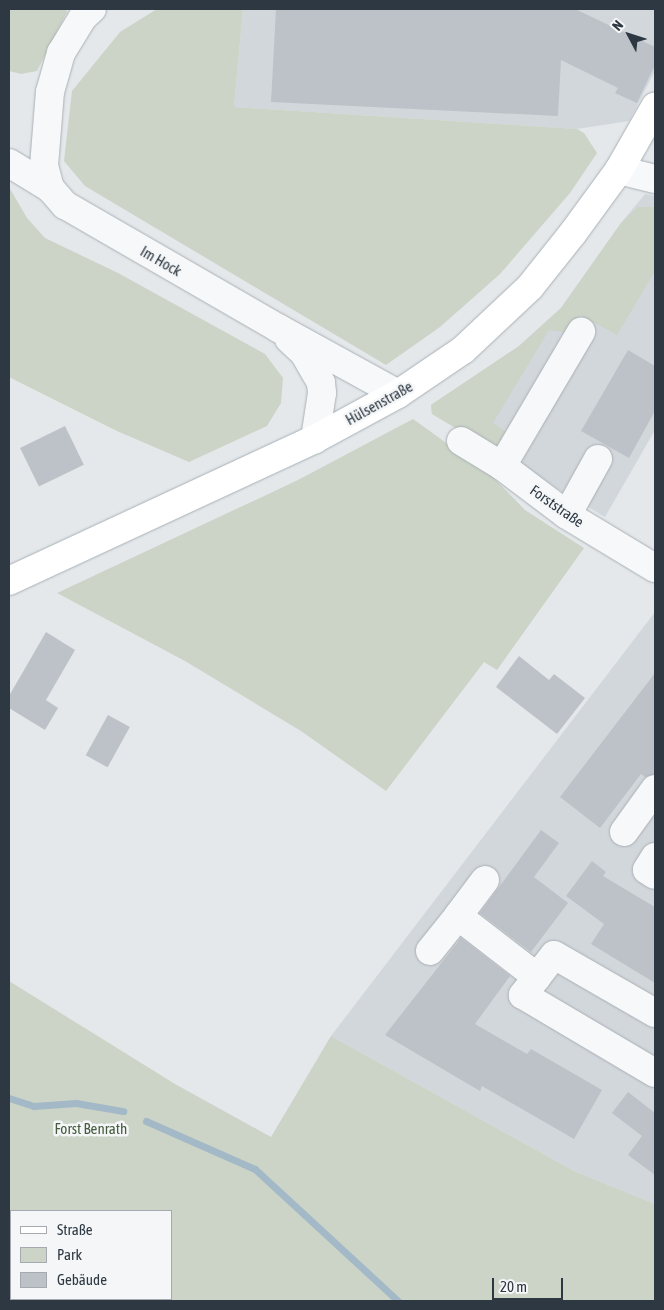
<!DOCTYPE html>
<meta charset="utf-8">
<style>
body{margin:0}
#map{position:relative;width:664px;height:1310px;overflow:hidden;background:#e4e8eb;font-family:"Asap Condensed",sans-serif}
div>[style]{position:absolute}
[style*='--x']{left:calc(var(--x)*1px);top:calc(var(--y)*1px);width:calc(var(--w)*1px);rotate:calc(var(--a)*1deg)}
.built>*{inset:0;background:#d2d7dc}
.green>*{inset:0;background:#cbd4c6}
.stream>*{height:7px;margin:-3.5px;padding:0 3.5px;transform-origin:3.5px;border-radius:3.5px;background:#a3b9c7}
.building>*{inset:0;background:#bcc2c7;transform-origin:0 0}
.roads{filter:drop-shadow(0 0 1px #a9b0b5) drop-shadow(0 0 1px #a9b0b5)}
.minor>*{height:28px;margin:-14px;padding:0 14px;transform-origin:14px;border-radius:14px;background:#f7f8f9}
.major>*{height:28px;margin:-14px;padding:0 14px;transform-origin:14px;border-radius:14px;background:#fff}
span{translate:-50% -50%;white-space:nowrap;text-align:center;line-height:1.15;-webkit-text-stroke:5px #f4f6f8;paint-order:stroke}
.street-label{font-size:15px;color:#2d3842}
.park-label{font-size:15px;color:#465c3c}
.frame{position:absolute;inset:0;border:10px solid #2d3842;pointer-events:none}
.legend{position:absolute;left:10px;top:1210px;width:162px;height:90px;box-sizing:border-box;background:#f4f6f8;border:1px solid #a4aaaf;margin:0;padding:6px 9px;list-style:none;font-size:15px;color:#2d3842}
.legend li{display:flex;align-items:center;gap:10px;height:25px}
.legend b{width:25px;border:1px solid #a4aaaf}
.north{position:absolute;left:604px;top:10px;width:50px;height:50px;-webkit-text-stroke:4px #f4f6f8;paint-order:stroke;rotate:310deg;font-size:14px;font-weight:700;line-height:20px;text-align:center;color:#2d3842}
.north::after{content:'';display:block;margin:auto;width:18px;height:22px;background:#2d3842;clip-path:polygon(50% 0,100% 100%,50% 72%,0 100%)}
.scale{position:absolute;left:492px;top:1278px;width:71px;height:22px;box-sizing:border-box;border:2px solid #2d3842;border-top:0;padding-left:6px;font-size:15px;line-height:18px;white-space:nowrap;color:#2d3842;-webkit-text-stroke:4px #f4f6f8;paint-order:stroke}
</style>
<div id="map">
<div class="built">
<i style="clip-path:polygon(243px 9px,655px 9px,655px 71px,629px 121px,577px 129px,234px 107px)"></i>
<i style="clip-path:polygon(645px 194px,655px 196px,655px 430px,605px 517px,432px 414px,431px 405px,519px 346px,561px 308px,621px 223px)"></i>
<i style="clip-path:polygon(655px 612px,655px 1204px,574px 1171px,331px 1036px)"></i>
</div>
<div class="green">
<i style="clip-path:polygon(9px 9px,66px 9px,67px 12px,37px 71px,21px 74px,9px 71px)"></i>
<i style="clip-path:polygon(157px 9px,243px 9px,234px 107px,577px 129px,584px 133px,597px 153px,570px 193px,500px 274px,440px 327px,386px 365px,85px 186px,64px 161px,72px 91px,120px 32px)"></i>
<i style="clip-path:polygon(9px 187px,27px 218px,45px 238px,118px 273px,265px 354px,283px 378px,281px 403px,267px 426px,189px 462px,117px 431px,9px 377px)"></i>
<i style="clip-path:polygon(638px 207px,655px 207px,655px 271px,617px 335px,580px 315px,568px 333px,549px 330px,493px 423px,511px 435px,502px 455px,432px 414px,431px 405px,519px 346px,561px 308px,621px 223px)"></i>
<i style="clip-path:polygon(413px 419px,492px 476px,525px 510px,584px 548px,497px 670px,484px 662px,386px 791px,301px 731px,185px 661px,57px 593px,298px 480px)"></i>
<i style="clip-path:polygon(evenodd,9px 981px,175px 1084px,271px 1137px,331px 1036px,574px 1171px,655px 1204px,655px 1301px,9px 1301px,9px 981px,11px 1211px,171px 1211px,171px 1299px,11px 1299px,11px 1211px)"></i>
</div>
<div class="stream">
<i style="--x:9;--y:1098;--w:26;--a:18"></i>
<i style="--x:34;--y:1106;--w:42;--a:-4.1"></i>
<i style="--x:76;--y:1103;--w:48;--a:9.7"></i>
<i style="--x:146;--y:1121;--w:119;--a:23.8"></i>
<i style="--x:255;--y:1169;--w:195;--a:42.7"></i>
</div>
<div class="building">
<i style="clip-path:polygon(276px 9px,575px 9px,655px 47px,655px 65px,637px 103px,615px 93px,618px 88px,561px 60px,558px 116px,271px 102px)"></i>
<i style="clip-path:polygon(628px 350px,655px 366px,655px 411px,629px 458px,581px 431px)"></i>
<i style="left:65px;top:426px;width:43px;height:50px;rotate:64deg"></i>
<i style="clip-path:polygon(46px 632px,75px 650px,46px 700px,58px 708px,45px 730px,9px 708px,9px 696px)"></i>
<i style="clip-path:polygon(519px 656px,549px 680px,554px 674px,585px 698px,557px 734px,496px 687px)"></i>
<i style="clip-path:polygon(655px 673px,655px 774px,645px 777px,641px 774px,600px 828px,560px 797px)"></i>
<i style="left:108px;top:715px;width:25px;height:46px;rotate:29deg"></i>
<i style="clip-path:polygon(541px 830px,559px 843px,534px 877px,568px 903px,531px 952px,480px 913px)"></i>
<i style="clip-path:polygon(592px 861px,606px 872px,603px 876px,655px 907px,655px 983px,591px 944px,604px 924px,566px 896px)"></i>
<i style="clip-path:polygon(461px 938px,510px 976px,475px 1024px,527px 1054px,531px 1049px,602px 1090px,574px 1139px,482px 1086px,480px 1091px,385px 1035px)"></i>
<i style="clip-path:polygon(628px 1092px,655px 1113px,655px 1175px,628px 1155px,642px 1136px,612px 1113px)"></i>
</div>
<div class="roads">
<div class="minor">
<i style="--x:9;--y:163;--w:48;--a:31.4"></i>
<i style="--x:50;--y:188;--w:23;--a:49"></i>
<i style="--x:65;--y:205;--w:246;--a:30"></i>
<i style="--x:278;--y:328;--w:137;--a:28.8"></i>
<i style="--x:619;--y:170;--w:37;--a:14"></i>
<i style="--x:50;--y:188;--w:23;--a:-105"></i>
<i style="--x:44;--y:166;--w:74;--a:-85.4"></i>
<i style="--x:50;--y:92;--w:41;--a:-74.2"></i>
<i style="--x:61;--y:53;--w:42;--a:-58.6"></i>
<i style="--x:83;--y:17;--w:12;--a:-42"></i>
<i style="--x:289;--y:339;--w:21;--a:43"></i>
<i style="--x:304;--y:353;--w:34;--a:60"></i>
<i style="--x:321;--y:383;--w:10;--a:84"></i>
<i style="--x:322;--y:393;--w:47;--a:98.7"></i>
<i style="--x:461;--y:441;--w:48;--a:31.4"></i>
<i style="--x:502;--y:466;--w:81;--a:37"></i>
<i style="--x:567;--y:515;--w:103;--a:31.1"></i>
<i style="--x:502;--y:466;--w:156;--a:-59.5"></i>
<i style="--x:567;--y:515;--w:64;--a:-61"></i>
<i style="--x:624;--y:832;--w:53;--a:-54.2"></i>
<i style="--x:655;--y:857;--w:15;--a:122"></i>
<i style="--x:647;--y:870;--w:9;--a:32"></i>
<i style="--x:485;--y:880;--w:45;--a:126.9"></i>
<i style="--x:458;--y:916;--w:100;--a:37.7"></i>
<i style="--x:430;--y:951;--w:45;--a:-51.3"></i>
<i style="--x:655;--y:1013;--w:116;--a:-150.1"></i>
<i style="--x:554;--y:955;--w:51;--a:127.8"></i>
<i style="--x:523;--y:995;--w:153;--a:30.6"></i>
</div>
<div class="major">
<i style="--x:9;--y:581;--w:337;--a:-24.9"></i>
<i style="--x:315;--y:439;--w:94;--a:-28.5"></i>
<i style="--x:398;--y:394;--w:78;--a:-34.1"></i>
<i style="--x:463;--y:350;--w:92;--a:-43.2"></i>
<i style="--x:530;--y:287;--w:69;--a:-51.5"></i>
<i style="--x:573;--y:233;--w:78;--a:-53.9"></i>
<i style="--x:619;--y:170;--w:73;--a:-60.3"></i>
</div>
</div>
<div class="street-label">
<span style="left:161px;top:261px;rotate:30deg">Im Hock</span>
<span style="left:379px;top:403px;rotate:-29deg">Hülsenstraße</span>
<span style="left:557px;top:506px;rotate:35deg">Forststraße</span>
</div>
<div class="park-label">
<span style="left:91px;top:1129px">Forst Benrath</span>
</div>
<div class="frame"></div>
<ul class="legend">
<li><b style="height:6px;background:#fff"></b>Straße</li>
<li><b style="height:14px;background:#cbd4c6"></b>Park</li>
<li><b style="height:14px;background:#bcc2c7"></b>Gebäude</li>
</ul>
<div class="north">N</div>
<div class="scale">20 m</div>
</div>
